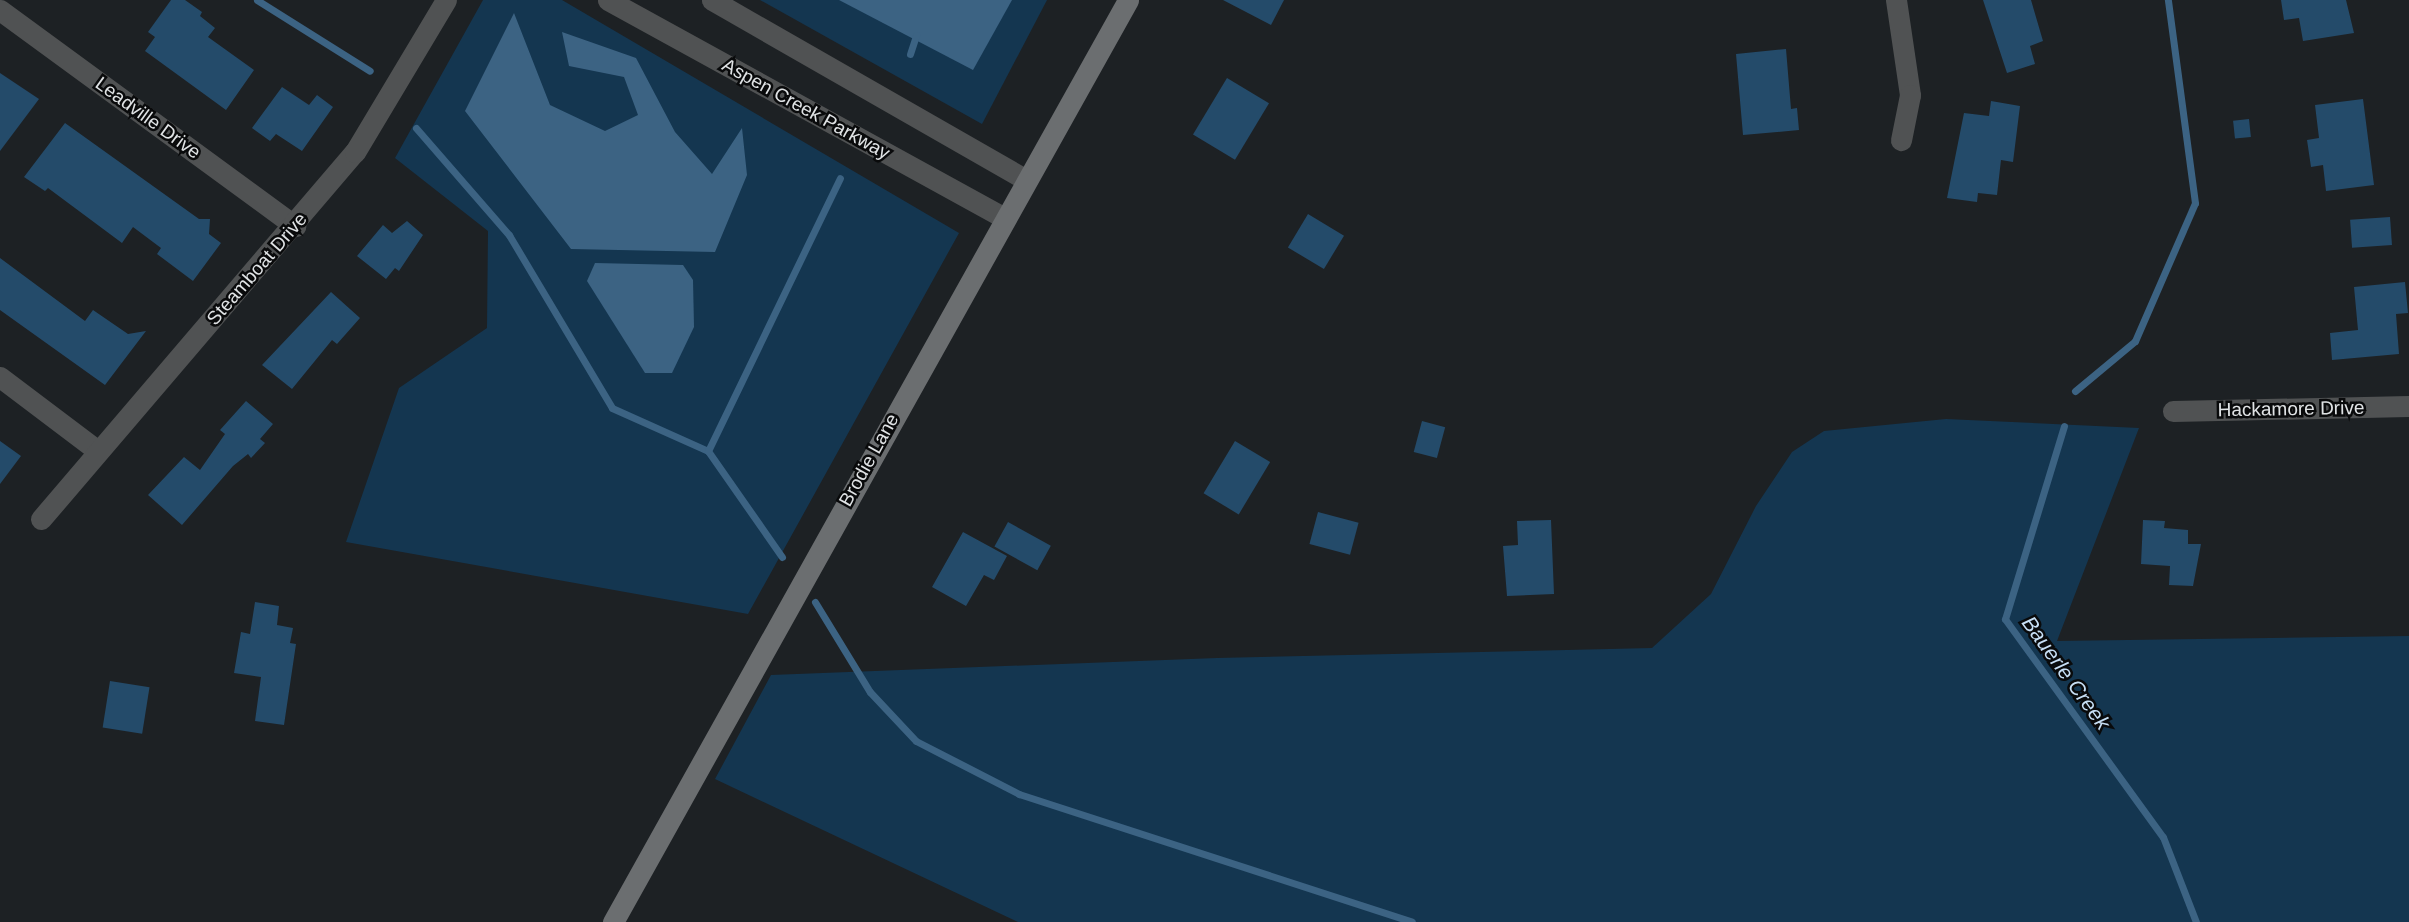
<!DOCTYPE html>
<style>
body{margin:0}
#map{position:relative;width:2409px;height:922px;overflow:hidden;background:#1d2124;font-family:Helvetica,sans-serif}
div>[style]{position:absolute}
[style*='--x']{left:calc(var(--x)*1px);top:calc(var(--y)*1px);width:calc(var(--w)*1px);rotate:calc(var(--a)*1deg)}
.green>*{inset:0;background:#143650}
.water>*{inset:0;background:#3c6383}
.stream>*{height:7px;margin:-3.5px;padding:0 3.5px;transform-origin:3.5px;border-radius:3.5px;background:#3c6383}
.building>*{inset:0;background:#244b6a;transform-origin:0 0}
.street>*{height:21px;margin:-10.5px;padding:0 10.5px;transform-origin:10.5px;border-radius:10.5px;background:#505253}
.secondary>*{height:21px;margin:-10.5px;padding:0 10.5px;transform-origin:10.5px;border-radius:10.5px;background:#6b6e70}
span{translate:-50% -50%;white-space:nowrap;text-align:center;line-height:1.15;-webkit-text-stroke:5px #090a0b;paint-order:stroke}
.street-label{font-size:19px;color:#e0e3e5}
.water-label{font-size:21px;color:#c7dff5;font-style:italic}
</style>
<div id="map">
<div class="green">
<i style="clip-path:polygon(483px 0,562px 0,959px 233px,748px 614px,346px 542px,399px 388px,487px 328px,488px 231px,395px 158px)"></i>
<i style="clip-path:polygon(760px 0,1047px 0,982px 124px)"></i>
<i style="clip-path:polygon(1946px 419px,2139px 428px,2057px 641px,2409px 636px,2409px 922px,1018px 922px,715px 779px,771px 675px,1217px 658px,1652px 648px,1711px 594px,1756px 506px,1792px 452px,1824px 431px)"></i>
</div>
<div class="water">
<i style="clip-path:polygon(839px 0,1012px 0,973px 70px)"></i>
<i style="clip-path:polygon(514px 13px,550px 105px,605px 131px,638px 115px,624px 77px,569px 66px,562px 32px,636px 58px,675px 132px,712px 174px,742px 128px,747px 175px,715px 252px,571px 249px,465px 111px)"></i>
<i style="clip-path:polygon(595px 263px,683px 265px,693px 280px,694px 327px,672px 373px,645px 373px,587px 281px)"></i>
</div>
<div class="stream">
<i style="--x:257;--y:0;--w:133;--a:32.1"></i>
<i style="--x:910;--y:54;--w:20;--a:-72"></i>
<i style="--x:416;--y:128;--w:142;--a:49"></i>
<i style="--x:509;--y:235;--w:201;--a:59.2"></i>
<i style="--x:612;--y:408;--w:105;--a:24.1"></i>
<i style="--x:2075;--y:391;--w:78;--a:-39.8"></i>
<i style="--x:2135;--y:341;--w:150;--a:-66.5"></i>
<i style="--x:2195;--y:203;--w:205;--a:-97.6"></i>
<i style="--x:2064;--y:426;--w:202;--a:107"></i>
<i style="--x:2005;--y:619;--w:269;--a:54.1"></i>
<i style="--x:2163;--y:837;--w:91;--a:68.8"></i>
<i style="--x:782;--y:557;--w:129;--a:-124.9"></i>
<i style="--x:708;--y:451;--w:303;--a:-64.2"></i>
<i style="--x:815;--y:602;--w:105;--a:58.6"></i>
<i style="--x:870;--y:692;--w:67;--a:46.8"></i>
<i style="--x:916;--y:741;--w:116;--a:27.2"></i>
<i style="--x:1019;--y:794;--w:413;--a:18"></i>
</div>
<div class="building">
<i style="clip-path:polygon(171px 0,185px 0,202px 12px,200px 16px,215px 28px,208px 37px,254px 70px,226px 110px,145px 51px,155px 37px,148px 32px)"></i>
<i style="clip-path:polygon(1223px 0,1284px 0,1271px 25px)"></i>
<i style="clip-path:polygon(1983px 0,2031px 0,2043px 41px,2030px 46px,2035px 64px,2007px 73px)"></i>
<i style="clip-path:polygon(2281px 0,2346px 0,2354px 33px,2303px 41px,2299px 18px,2284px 20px)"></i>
<i style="clip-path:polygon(1786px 49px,1791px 109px,1797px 108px,1799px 130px,1743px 135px,1736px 54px)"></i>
<i style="clip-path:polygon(0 73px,39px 99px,0 151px)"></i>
<i style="left:1227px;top:78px;width:49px;height:66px;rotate:31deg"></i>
<i style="clip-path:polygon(282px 87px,309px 105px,317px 95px,333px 107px,302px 151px,276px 134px,270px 141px,252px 128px)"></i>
<i style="clip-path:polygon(2363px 99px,2374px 185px,2326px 191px,2323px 165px,2311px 167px,2307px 140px,2319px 138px,2315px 105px)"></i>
<i style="clip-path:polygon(1991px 101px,2020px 106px,2013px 162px,2001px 160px,1997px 195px,1978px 193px,1977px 202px,1947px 198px,1964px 113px,1989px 116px)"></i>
<i style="left:2249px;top:119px;width:18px;height:16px;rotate:84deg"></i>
<i style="clip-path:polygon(65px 123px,199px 219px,210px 219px,209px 234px,221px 243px,193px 281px,157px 254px,161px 248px,133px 227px,122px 243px,48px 188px,45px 191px,24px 177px)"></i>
<i style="left:1308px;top:214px;width:42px;height:39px;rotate:31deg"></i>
<i style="left:2390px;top:217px;width:28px;height:40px;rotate:86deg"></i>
<i style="clip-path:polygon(407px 221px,423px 235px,399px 271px,395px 268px,386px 279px,357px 256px,383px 225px,392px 233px)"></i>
<i style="clip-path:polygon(0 258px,85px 321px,93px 310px,128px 334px,146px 331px,105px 385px,0 310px)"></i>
<i style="clip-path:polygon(2405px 282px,2408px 313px,2396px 314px,2399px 354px,2332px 360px,2330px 333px,2358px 330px,2354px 287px)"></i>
<i style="clip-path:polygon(331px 292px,360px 318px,337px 344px,332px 340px,292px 389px,262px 365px)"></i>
<i style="clip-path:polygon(246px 401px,273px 424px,260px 439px,265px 443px,251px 458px,248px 454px,233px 466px,182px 525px,148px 495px,184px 457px,200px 470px,225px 434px,220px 430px)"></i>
<i style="left:1422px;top:421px;width:24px;height:32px;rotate:15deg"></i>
<i style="clip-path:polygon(0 441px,21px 456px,0 484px)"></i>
<i style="left:1235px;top:441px;width:41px;height:61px;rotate:31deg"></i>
<i style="left:1318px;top:512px;width:42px;height:33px;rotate:15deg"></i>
<i style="clip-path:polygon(1551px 520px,1554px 594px,1507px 596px,1503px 546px,1518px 545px,1517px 521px)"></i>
<i style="clip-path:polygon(2143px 520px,2165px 521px,2164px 528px,2188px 530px,2188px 544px,2201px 544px,2193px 586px,2169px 585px,2170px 566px,2141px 564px)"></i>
<i style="left:1008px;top:522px;width:49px;height:28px;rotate:29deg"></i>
<i style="clip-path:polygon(963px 532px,1007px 556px,994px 580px,984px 575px,966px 606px,932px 587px)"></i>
<i style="clip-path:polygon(255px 602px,279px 606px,277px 625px,293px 628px,290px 643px,296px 644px,284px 725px,255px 721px,261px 677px,234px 673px,241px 632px,250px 634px)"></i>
<i style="left:110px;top:681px;width:40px;height:47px;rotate:9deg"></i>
</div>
<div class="street">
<i style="--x:608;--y:0;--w:452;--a:28.8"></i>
<i style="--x:712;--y:0;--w:362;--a:29.8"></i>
<i style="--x:1896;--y:0;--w:96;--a:81.6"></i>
<i style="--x:1910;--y:95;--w:46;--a:101.3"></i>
<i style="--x:0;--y:10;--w:366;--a:36.2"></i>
<i style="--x:0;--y:377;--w:123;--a:37.1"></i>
<i style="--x:2173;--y:411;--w:236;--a:-1.2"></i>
<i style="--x:41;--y:519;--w:483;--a:-49.5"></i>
<i style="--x:355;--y:152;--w:177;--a:-59.1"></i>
</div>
<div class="secondary">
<i style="--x:613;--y:922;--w:1056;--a:-60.81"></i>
</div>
<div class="street-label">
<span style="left:806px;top:109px;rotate:29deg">Aspen Creek Parkway</span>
<span style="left:148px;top:118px;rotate:36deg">Leadville Drive</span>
<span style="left:257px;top:269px;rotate:-49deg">Steamboat Drive</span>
<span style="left:2291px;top:409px;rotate:-1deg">Hackamore Drive</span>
<span style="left:869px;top:460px;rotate:-61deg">Brodie Lane</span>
</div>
<div class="water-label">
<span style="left:2066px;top:673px;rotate:54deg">Bauerle Creek</span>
</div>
</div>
